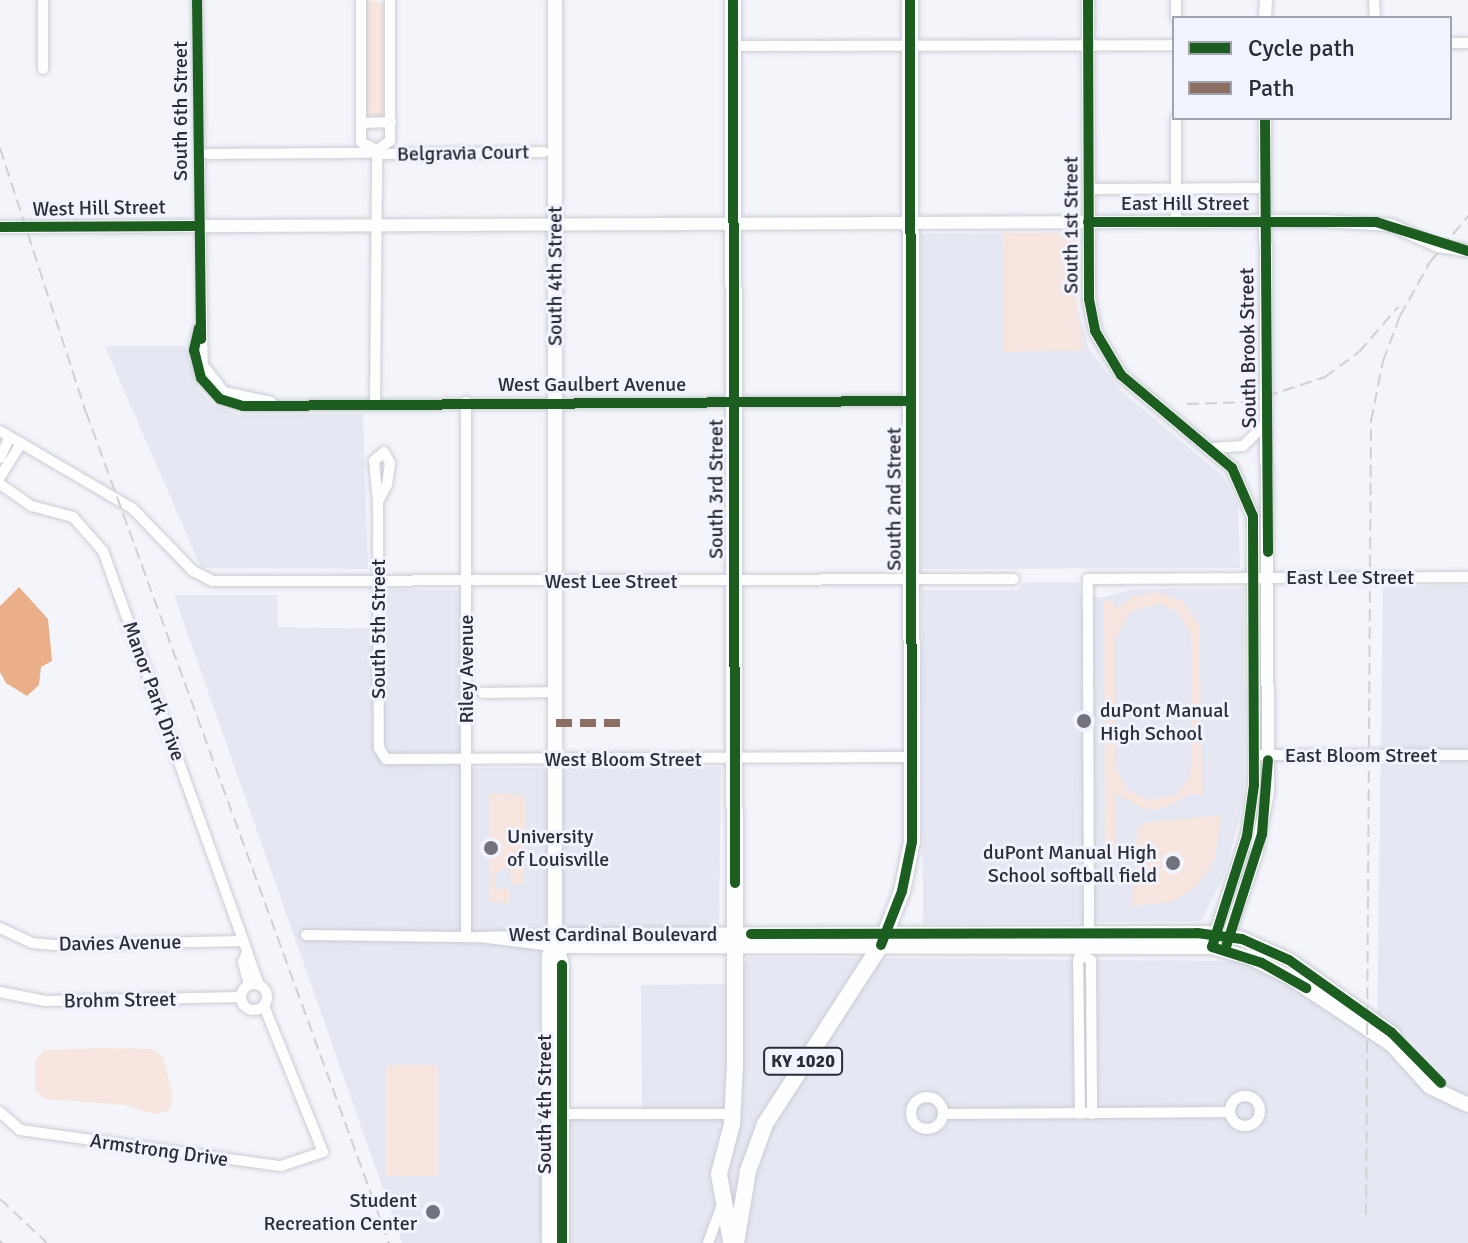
<!DOCTYPE html>
<style>
body{margin:0}
#map{position:relative;width:1468px;height:1243px;overflow:hidden;background:#f4f5fb;font-family:Signika,sans-serif}
div>[style]{position:absolute}
[style*='--x']{left:calc(var(--x)*1px);top:calc(var(--y)*1px);width:calc(var(--w)*1px);rotate:calc(var(--a)*1deg)}
.built>*{inset:0;background:#e5e8f2}
.green>*{inset:0;background:#f6e6df;transform-origin:0 0}
.water>*{inset:0;background:#eaae88}
.roads{filter:drop-shadow(0 0 2px #cbccd4) drop-shadow(0 0 2px #cbccd4)}
.minor>*{height:10px;margin:-5px;padding:0 5px;transform-origin:5px;border-radius:5px;background:#fdfefe}
.minor>.ring{margin:-5px;padding:0;box-sizing:content-box;background:none;border:10px solid #fdfefe;border-radius:50%}
.tertiary>*{height:12px;margin:-6px;padding:0 6px;transform-origin:6px;border-radius:6px;background:#fdfefe}
.secondary>*{height:14px;margin:-7px;padding:0 7px;transform-origin:7px;border-radius:7px;background:#fdfefe}
.primary>*{height:16px;margin:-8px;padding:0 8px;transform-origin:8px;border-radius:8px;background:#fdfefe}
.rail>*{height:2px;margin-top:-1px;transform-origin:0;background:repeating-linear-gradient(90deg,#cfd0d1 0 12px,transparent 0 18px)}
.quiet>*{height:8px;margin-top:-4px;transform-origin:0;background:repeating-linear-gradient(90deg,#8d6e63 0 16px,transparent 0 24px)}
.cycleway>*{height:10px;margin:-5px;padding:0 5px;transform-origin:5px;border-radius:5px;background:#1b5e20}
.dots>*{width:22px;height:22px;translate:-50% -50%;box-sizing:border-box;border:4px solid #f1f3fe;border-radius:50%}
span{translate:-50% -50%;white-space:nowrap;text-align:center;line-height:1.15;-webkit-text-stroke:6px #f1f3fe;paint-order:stroke}
.shield-label span{padding:2px 6px;background:#f1f3fe;border:2px solid;border-radius:6px;-webkit-text-stroke-width:0}
.shield-label{font-size:18px;color:#2a2c36;font-weight:700}
.street-label{font-size:20px;color:#2a2c36}
.poi-label{font-size:20px;color:#2a2c36}
.left{translate:0 -50%;text-align:left}
.right{translate:-100% -50%;text-align:right}
.legend{position:absolute;left:1172px;top:16px;width:280px;height:104px;box-sizing:border-box;background:#f1f3fe;border:2px solid #a1a3ae;margin:0;padding:10px 14px;list-style:none;font-size:24px;color:#2a2c36}
.legend li{display:flex;align-items:center;gap:16px;height:40px}
.legend b{width:40px;border:2px solid #a1a3ae}
</style>
<div id="map">
<div class="built">
<i style="clip-path:polygon(1078px 233px,1077px 306px,1089px 349px,1121px 391px,1223px 476px,1238px 504px,1240px 568px,921px 569px,921px 234px)"></i>
<i style="clip-path:polygon(105px 346px,185px 346px,198px 389px,213px 405px,239px 415px,363px 414px,368px 569px,201px 568px)"></i>
<i style="clip-path:polygon(1025px 582px,1079px 582px,1080px 595px,1101px 598px,1133px 589px,1244px 588px,1244px 799px,1225px 874px,1201px 921px,923px 924px,922px 590px,1017px 590px)"></i>
<i style="clip-path:polygon(1468px 585px,1468px 1243px,402px 1243px,174px 595px,277px 595px,278px 627px,386px 629px,386px 589px,461px 590px,460px 768px,721px 767px,719px 928px,540px 930px,540px 1114px,565px 1116px,642px 1115px,641px 985px,726px 984px,749px 957px,1234px 961px,1235px 945px,1282px 964px,1377px 1031px,1383px 587px)"></i>
</div>
<div class="green">
<i style="clip-path:polygon(366px 0,386px 3px,387px 110px,381px 119px,366px 115px)"></i>
<i style="clip-path:polygon(1003px 233px,1076px 233px,1077px 309px,1084px 350px,1004px 352px)"></i>
<i style="clip-path:polygon(evenodd,1155px 592px,1183px 601px,1199px 625px,1203px 795px,1190px 794px,1159px 810px,1142px 808px,1116px 793px,1115px 851px,1105px 851px,1104px 600px,1114px 601px,1115px 610px,1132px 597px,1155px 592px,1160px 604px,1178px 612px,1191px 636px,1192px 764px,1188px 780px,1175px 795px,1149px 800px,1128px 791px,1115px 765px,1115px 640px,1130px 611px,1160px 604px)"></i>
<i style="clip-path:polygon(489px 793px,526px 795px,524px 883px,512px 885px,509px 867px,495px 873px,495px 888px,509px 889px,510px 903px,490px 902px)"></i>
<i style="clip-path:polygon(1221px 815px,1215px 859px,1198px 885px,1172px 902px,1132px 906px,1137px 828px,1143px 823px)"></i>
<i style="clip-path:polygon(108px 1048px,152px 1049px,163px 1056px,173px 1096px,169px 1111px,154px 1114px,125px 1105px,45px 1099px,35px 1090px,35px 1061px,44px 1050px)"></i>
<i style="left:386px;top:1065px;width:52px;height:111px"></i>
</div>
<div class="water">
<i style="clip-path:polygon(19px 587px,48px 619px,52px 661px,41px 667px,39px 685px,27px 696px,6px 683px,0 672px,0 606px)"></i>
</div>
<div class="roads">
<div class="minor">
<i style="--x:43;--y:0;--w:69;--a:90"></i>
<i style="--x:197;--y:0;--w:365;--a:89.1"></i>
<i style="--x:203;--y:365;--w:34;--a:52"></i>
<i style="--x:224;--y:392;--w:48;--a:12"></i>
<i style="--x:361;--y:0;--w:142;--a:90"></i>
<i style="--x:361;--y:142;--w:18;--a:27"></i>
<i style="--x:377;--y:150;--w:16;--a:-35"></i>
<i style="--x:390;--y:141;--w:141;--a:-90"></i>
<i style="--x:1374;--y:0;--w:18;--a:87"></i>
<i style="--x:1176;--y:18;--w:18;--a:-90"></i>
<i style="--x:1450;--y:43;--w:18;--a:0"></i>
<i style="--x:733;--y:46;--w:441;--a:-0.1"></i>
<i style="--x:362;--y:123;--w:29;--a:-2"></i>
<i style="--x:208;--y:154;--w:162;--a:-0.4"></i>
<i style="--x:382;--y:154;--w:162;--a:-0.7"></i>
<i style="--x:1089;--y:189;--w:176;--a:-0.3"></i>
<i style="--x:1176;--y:221;--w:103;--a:-90"></i>
<i style="--x:199;--y:328;--w:23;--a:103"></i>
<i style="--x:194;--y:350;--w:29;--a:76"></i>
<i style="--x:201;--y:378;--w:28;--a:48"></i>
<i style="--x:220;--y:399;--w:24;--a:17"></i>
<i style="--x:243;--y:406;--w:668;--a:-0.43"></i>
<i style="--x:375;--y:402;--w:252;--a:-89.5"></i>
<i style="--x:466;--y:402;--w:534;--a:90"></i>
<i style="--x:0;--y:431;--w:153;--a:30.3"></i>
<i style="--x:132;--y:508;--w:88;--a:45.9"></i>
<i style="--x:193;--y:571;--w:22;--a:27"></i>
<i style="--x:213;--y:581;--w:801;--a:-0.14"></i>
<i style="--x:1213;--y:448;--w:30;--a:-4"></i>
<i style="--x:1243;--y:446;--w:34;--a:-45"></i>
<i style="--x:0;--y:458;--w:23;--a:-65"></i>
<i style="--x:0;--y:477;--w:40;--a:-58"></i>
<i style="--x:0;--y:484;--w:39;--a:35"></i>
<i style="--x:32;--y:506;--w:42;--a:15"></i>
<i style="--x:73;--y:517;--w:45;--a:48.6"></i>
<i style="--x:103;--y:551;--w:426;--a:70.2"></i>
<i style="--x:378;--y:501;--w:40;--a:-95.7"></i>
<i style="--x:374;--y:461;--w:13;--a:-42"></i>
<i style="--x:384;--y:452;--w:13;--a:61"></i>
<i style="--x:390;--y:463;--w:22;--a:98"></i>
<i style="--x:387;--y:485;--w:18;--a:119"></i>
<i style="--x:378;--y:501;--w:247;--a:89.8"></i>
<i style="--x:379;--y:748;--w:13;--a:58"></i>
<i style="--x:386;--y:759;--w:526;--a:-0.22"></i>
<i style="--x:483;--y:693;--w:73;--a:-0.8"></i>
<i style="--x:1260;--y:755;--w:208;--a:0"></i>
<i style="--x:0;--y:928;--w:35;--a:25"></i>
<i style="--x:32;--y:943;--w:25;--a:5"></i>
<i style="--x:57;--y:945;--w:186;--a:-1.2"></i>
<i style="--x:1089;--y:932;--w:353;--a:-90.2"></i>
<i style="--x:1088;--y:579;--w:380;--a:-0.3"></i>
<i style="--x:306;--y:935;--w:174;--a:0.7"></i>
<i style="--x:552;--y:946;--w:73;--a:-172.9"></i>
<i style="--x:480;--y:937;--w:75;--a:-1.5"></i>
<i style="--x:1083;--y:956;--w:9;--a:27"></i>
<i style="--x:1091;--y:960;--w:154;--a:89.6"></i>
<i class="ring" style="left:241px;top:984px;width:16px;height:16px"></i>
<i style="--x:249;--y:985;--w:24;--a:-105"></i>
<i style="--x:243;--y:962;--w:11;--a:-68"></i>
<i style="--x:247;--y:952;--w:35;--a:70"></i>
<i style="--x:0;--y:992;--w:46;--a:11.3"></i>
<i style="--x:45;--y:1001;--w:196;--a:-1.2"></i>
<i class="ring" style="left:1230px;top:1096px;width:20px;height:20px"></i>
<i class="ring" style="left:911px;top:1097px;width:22px;height:22px"></i>
<i style="--x:0;--y:1112;--w:27;--a:42"></i>
<i style="--x:20;--y:1130;--w:263;--a:7.9"></i>
<i style="--x:281;--y:1166;--w:44;--a:-18.4"></i>
<i style="--x:323;--y:1152;--w:157;--a:-112"></i>
<i style="--x:559;--y:1114;--w:174;--a:0"></i>
<i style="--x:943;--y:1114;--w:287;--a:-0.4"></i>
<i style="--x:1080;--y:1114;--w:153;--a:-90.7"></i>
<i style="--x:1078;--y:961;--w:20;--a:-75"></i>
<i style="--x:708;--y:1243;--w:44;--a:-69.9"></i>
</div>
<div class="tertiary">
<i style="--x:1088;--y:0;--w:299;--a:89.8"></i>
<i style="--x:1089;--y:299;--w:33;--a:79"></i>
<i style="--x:1095;--y:331;--w:51;--a:59.4"></i>
<i style="--x:1121;--y:375;--w:145;--a:40"></i>
<i style="--x:1232;--y:468;--w:52;--a:66.4"></i>
<i style="--x:1253;--y:516;--w:269;--a:89.8"></i>
<i style="--x:1254;--y:785;--w:51;--a:97.8"></i>
<i style="--x:1247;--y:836;--w:111;--a:107.8"></i>
<i style="--x:1265;--y:18;--w:18;--a:-87"></i>
<i style="--x:0;--y:227;--w:1325;--a:-0.26"></i>
<i style="--x:1325;--y:221;--w:66;--a:3.5"></i>
<i style="--x:1391;--y:225;--w:51;--a:24.1"></i>
<i style="--x:1438;--y:246;--w:30;--a:9"></i>
<i style="--x:1226;--y:943;--w:93;--a:-71.2"></i>
<i style="--x:1256;--y:855;--w:64;--a:-79.2"></i>
<i style="--x:1268;--y:792;--w:674;--a:-90.26"></i>
</div>
<div class="secondary">
<i style="--x:555;--y:0;--w:935;--a:90"></i>
<i style="--x:555;--y:935;--w:31;--a:77"></i>
<i style="--x:562;--y:965;--w:278;--a:90"></i>
<i style="--x:555;--y:935;--w:650;--a:-0.18"></i>
<i style="--x:1205;--y:933;--w:37;--a:9"></i>
<i style="--x:1242;--y:939;--w:51;--a:24.1"></i>
<i style="--x:1289;--y:960;--w:129;--a:35.5"></i>
<i style="--x:552;--y:946;--w:660;--a:0.09"></i>
<i style="--x:1212;--y:947;--w:41;--a:15.8"></i>
<i style="--x:1251;--y:958;--w:42;--a:26.6"></i>
<i style="--x:1289;--y:977;--w:123;--a:33.4"></i>
<i style="--x:1392;--y:1045;--w:57;--a:47.9"></i>
<i style="--x:1430;--y:1087;--w:42;--a:25.3"></i>
<i style="--x:549;--y:1243;--w:287;--a:-90"></i>
<i style="--x:549;--y:956;--w:17;--a:-73"></i>
</div>
<div class="primary">
<i style="--x:731;--y:1241;--w:68;--a:-100.2"></i>
<i style="--x:719;--y:1174;--w:52;--a:-75.4"></i>
<i style="--x:732;--y:1124;--w:60;--a:-87.1"></i>
<i style="--x:735;--y:1064;--w:1064;--a:-90.11"></i>
<i style="--x:736;--y:1243;--w:73;--a:-80.5"></i>
<i style="--x:748;--y:1171;--w:50;--a:-70.1"></i>
<i style="--x:765;--y:1124;--w:213;--a:-57.1"></i>
<i style="--x:881;--y:945;--w:58;--a:-68.7"></i>
<i style="--x:902;--y:891;--w:50;--a:-78.5"></i>
<i style="--x:912;--y:842;--w:842;--a:-90.14"></i>
</div>
</div>
<div class="rail">
<i style="--x:0;--y:148;--w:278;--a:72"></i>
<i style="--x:86;--y:412;--w:885;--a:69.97"></i>
<i style="--x:1187;--y:404;--w:62;--a:-1.8"></i>
<i style="--x:1249;--y:402;--w:80;--a:-18.2"></i>
<i style="--x:1325;--y:377;--w:42;--a:-36.3"></i>
<i style="--x:1359;--y:352;--w:60;--a:-49.1"></i>
<i style="--x:0;--y:1199;--w:64;--a:43.1"></i>
<i style="--x:1366;--y:1215;--w:794;--a:-89.64"></i>
<i style="--x:1371;--y:421;--w:61;--a:-78.7"></i>
<i style="--x:1383;--y:361;--w:48;--a:-69.3"></i>
<i style="--x:1400;--y:316;--w:62;--a:-60.9"></i>
<i style="--x:1430;--y:262;--w:60;--a:-50.4"></i>
<i style="--x:0;--y:1241;--w:3;--a:45"></i>
</div>
<div class="quiet">
<i style="--x:556;--y:723;--w:66;--a:0"></i>
</div>
<div class="cycleway">
<i style="--x:197;--y:0;--w:339;--a:89.3"></i>
<i style="--x:733;--y:0;--w:883;--a:89.87"></i>
<i style="--x:1088;--y:0;--w:299;--a:89.8"></i>
<i style="--x:1089;--y:299;--w:33;--a:79"></i>
<i style="--x:1095;--y:331;--w:51;--a:59.4"></i>
<i style="--x:1121;--y:375;--w:145;--a:40"></i>
<i style="--x:1232;--y:468;--w:52;--a:66.4"></i>
<i style="--x:1253;--y:516;--w:269;--a:89.8"></i>
<i style="--x:1254;--y:785;--w:51;--a:97.8"></i>
<i style="--x:1247;--y:836;--w:116;--a:107.5"></i>
<i style="--x:1265;--y:118;--w:434;--a:89.6"></i>
<i style="--x:1088;--y:222;--w:288;--a:0"></i>
<i style="--x:1376;--y:222;--w:96;--a:17.5"></i>
<i style="--x:0;--y:227;--w:198;--a:-0.3"></i>
<i style="--x:199;--y:328;--w:23;--a:103"></i>
<i style="--x:194;--y:350;--w:29;--a:76"></i>
<i style="--x:201;--y:378;--w:28;--a:48"></i>
<i style="--x:220;--y:399;--w:24;--a:17"></i>
<i style="--x:243;--y:406;--w:668;--a:-0.43"></i>
<i style="--x:751;--y:934;--w:446;--a:-0.1"></i>
<i style="--x:1197;--y:933;--w:45;--a:7.6"></i>
<i style="--x:1242;--y:939;--w:51;--a:24.1"></i>
<i style="--x:1289;--y:960;--w:126;--a:35.3"></i>
<i style="--x:1392;--y:1033;--w:70;--a:45.6"></i>
<i style="--x:881;--y:945;--w:58;--a:-68.7"></i>
<i style="--x:902;--y:891;--w:50;--a:-78.5"></i>
<i style="--x:912;--y:842;--w:842;--a:-90.14"></i>
<i style="--x:1212;--y:947;--w:52;--a:17.7"></i>
<i style="--x:1262;--y:963;--w:51;--a:29.6"></i>
<i style="--x:1225;--y:950;--w:122;--a:-72.3"></i>
<i style="--x:1262;--y:834;--w:74;--a:-85.4"></i>
<i style="--x:562;--y:965;--w:278;--a:90"></i>
</div>
<div class="dots">
<i style="left:1084px;top:721px;background:#71727b"></i>
<i style="left:491px;top:848px;background:#71727b"></i>
<i style="left:1173px;top:863px;background:#71727b"></i>
<i style="left:433px;top:1212px;background:#71727b"></i>
</div>
<div class="shield-label">
<span style="left:803px;top:1061px">KY 1020</span>
</div>
<div class="street-label">
<span style="left:180px;top:111px;rotate:-90deg">South 6th Street</span>
<span style="left:463px;top:153px;rotate:-1deg">Belgravia Court</span>
<span style="left:1185px;top:203px">East Hill Street</span>
<span style="left:99px;top:208px;rotate:-1deg">West Hill Street</span>
<span style="left:1071px;top:225px;rotate:-90deg">South 1st Street</span>
<span style="left:555px;top:276px;rotate:-90deg">South 4th Street</span>
<span style="left:1248px;top:348px;rotate:-91deg">South Brook Street</span>
<span style="left:592px;top:384px">West Gaulbert Avenue</span>
<span style="left:716px;top:489px;rotate:-90deg">South 3rd Street</span>
<span style="left:894px;top:499px;rotate:-90deg">South 2nd Street</span>
<span style="left:1350px;top:577px">East Lee Street</span>
<span style="left:611px;top:581px">West Lee Street</span>
<span style="left:378px;top:629px;rotate:-90deg">South 5th Street</span>
<span style="left:466px;top:669px;rotate:-90deg">Riley Avenue</span>
<span style="left:154px;top:691px;rotate:70deg">Manor Park Drive</span>
<span style="left:1361px;top:755px">East Bloom Street</span>
<span style="left:623px;top:759px">West Bloom Street</span>
<span style="left:613px;top:934px">West Cardinal Boulevard</span>
<span style="left:120px;top:943px;rotate:-1deg">Davies Avenue</span>
<span style="left:120px;top:1000px;rotate:-1deg">Brohm Street</span>
<span style="left:544px;top:1104px;rotate:-90deg">South 4th Street</span>
<span style="left:159px;top:1150px;rotate:8deg">Armstrong Drive</span>
</div>
<div class="poi-label">
<span class="left" style="left:1100px;top:722px">duPont Manual<br>High School</span>
<span class="left" style="left:507px;top:848px">University<br>of Louisville</span>
<span class="right" style="left:1157px;top:864px">duPont Manual High<br>School softball field</span>
<span class="right" style="left:417px;top:1212px">Student<br>Recreation Center</span>
</div>
<ul class="legend">
<li><b style="height:10px;background:#1b5e20"></b>Cycle path</li>
<li><b style="height:10px;background:#8d6e63"></b>Path</li>
</ul>
</div>
